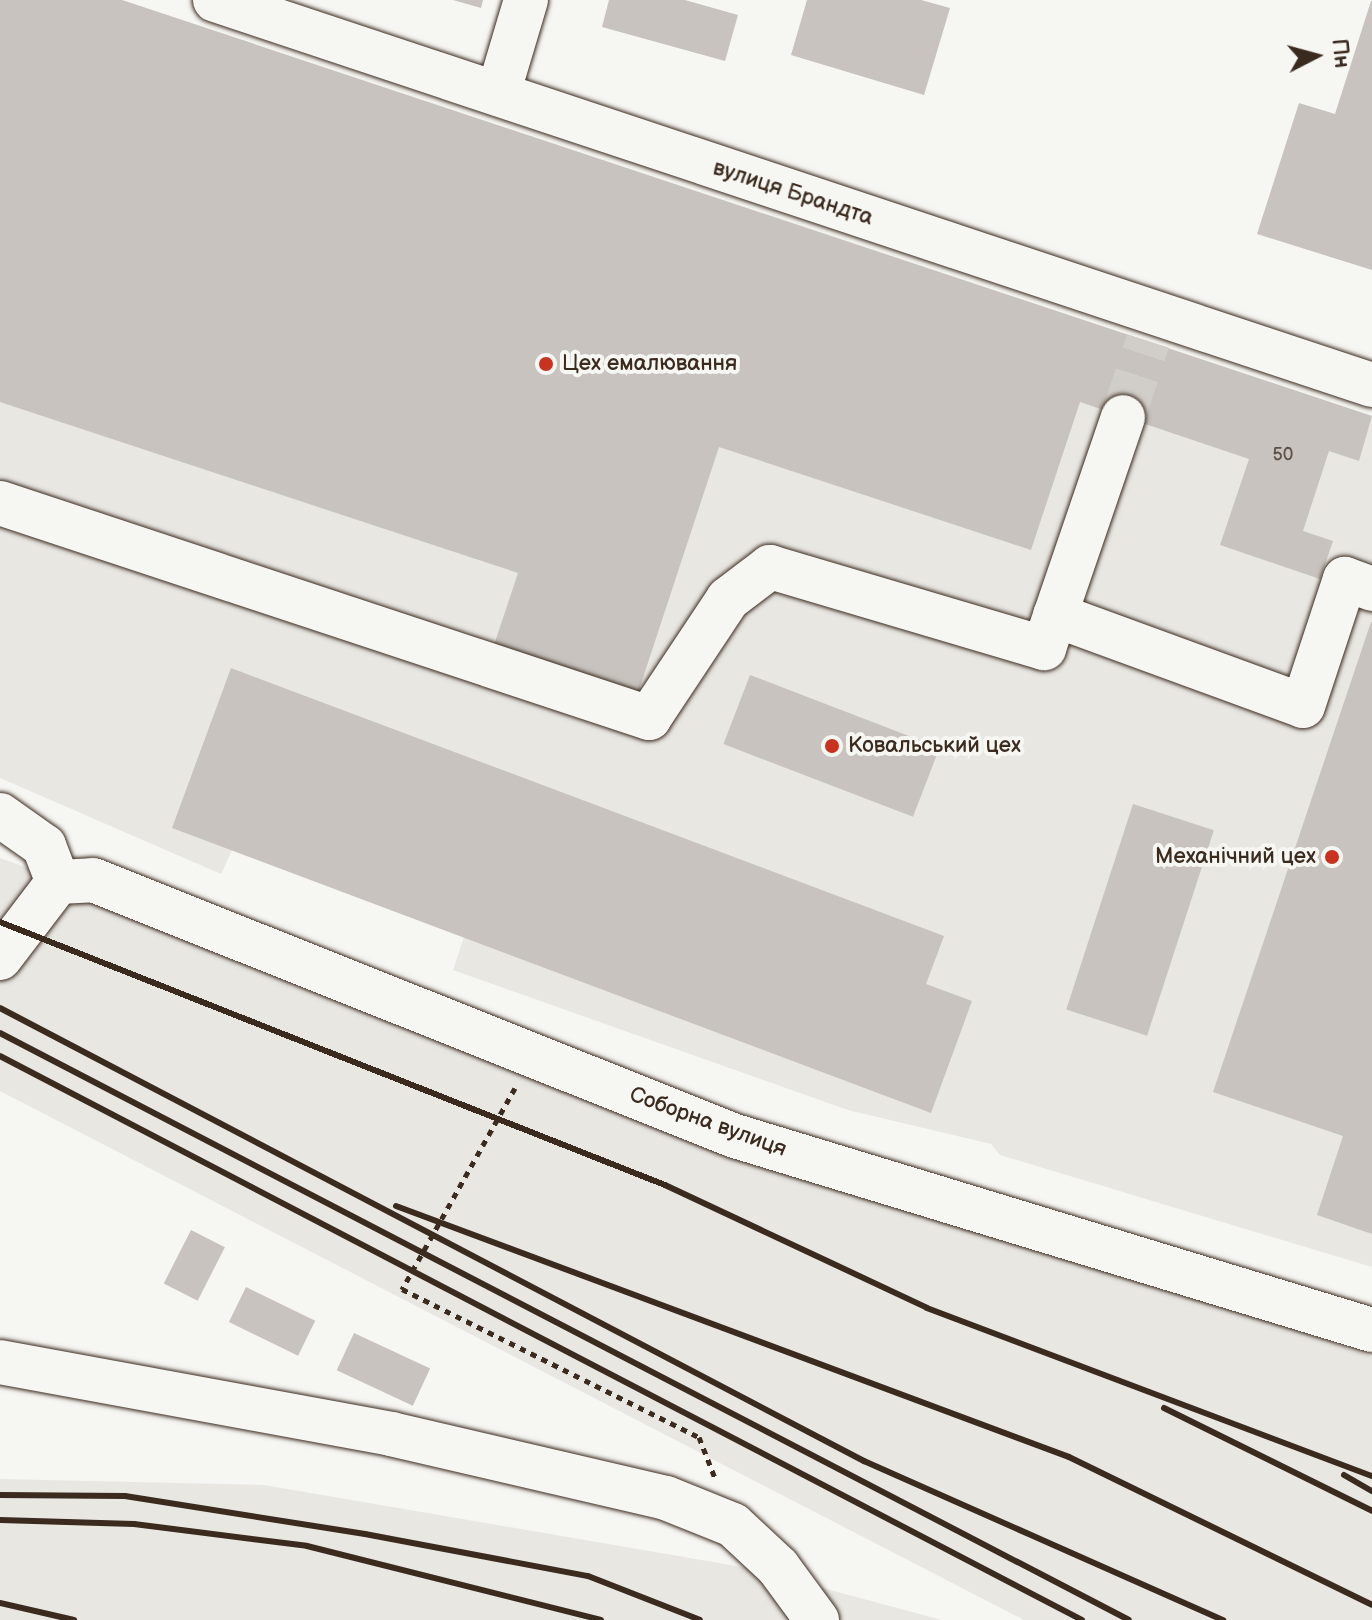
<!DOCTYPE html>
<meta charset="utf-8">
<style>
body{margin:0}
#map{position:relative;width:1372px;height:1620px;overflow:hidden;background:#f6f6f2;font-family:"Balsamiq Sans",sans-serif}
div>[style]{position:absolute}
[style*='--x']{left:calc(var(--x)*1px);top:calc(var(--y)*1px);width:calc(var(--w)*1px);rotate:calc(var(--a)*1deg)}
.built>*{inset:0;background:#e8e7e2}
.building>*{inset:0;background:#c8c3be;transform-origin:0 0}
.minor-tunnel>*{height:44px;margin-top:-22px;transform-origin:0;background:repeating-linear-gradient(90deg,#d1cdc8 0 44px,transparent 0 66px)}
.path>*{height:5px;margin-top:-2.5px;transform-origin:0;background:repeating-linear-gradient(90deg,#3b2a1e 0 6px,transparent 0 12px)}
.roads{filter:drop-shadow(0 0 2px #3b2a1e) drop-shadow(0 0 2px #3b2a1e)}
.minor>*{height:44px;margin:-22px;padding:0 22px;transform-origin:22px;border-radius:22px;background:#f6f6f2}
.major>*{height:44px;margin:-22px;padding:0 22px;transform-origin:22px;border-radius:22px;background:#f6f6f2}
.rail>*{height:6px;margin:-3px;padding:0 3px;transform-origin:3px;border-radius:3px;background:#3b2a1e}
.dots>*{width:22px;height:22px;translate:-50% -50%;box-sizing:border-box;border:4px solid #f6f6f2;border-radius:50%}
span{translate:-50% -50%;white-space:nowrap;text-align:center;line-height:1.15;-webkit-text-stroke:8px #f6f6f2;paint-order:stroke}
.number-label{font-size:18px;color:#5e5046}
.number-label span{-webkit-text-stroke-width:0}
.street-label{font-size:22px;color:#3b2a1e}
.poi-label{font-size:22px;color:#3b2a1e}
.left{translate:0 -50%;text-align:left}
.right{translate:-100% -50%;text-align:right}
.north{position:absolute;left:1276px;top:16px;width:80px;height:80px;-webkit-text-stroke:6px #f6f6f2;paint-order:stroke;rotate:84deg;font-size:22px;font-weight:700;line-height:32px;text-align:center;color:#3b2a1e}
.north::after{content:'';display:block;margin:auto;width:28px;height:36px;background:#3b2a1e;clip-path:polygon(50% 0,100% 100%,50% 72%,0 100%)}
</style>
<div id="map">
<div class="built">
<i style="clip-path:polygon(0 0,122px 0,1372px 416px,1372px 1267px,1000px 1155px,991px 1144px,848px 1110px,453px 970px,464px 937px,232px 850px,221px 874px,0 778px)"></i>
<i style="clip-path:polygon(0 858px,1372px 1357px,1372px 1620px,1024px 1620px,0 1091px)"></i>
<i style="clip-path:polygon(0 1479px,264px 1485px,748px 1568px,942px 1620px,0 1620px)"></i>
</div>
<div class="building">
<i style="clip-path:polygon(0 0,122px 0,1372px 416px,1359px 461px,1329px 451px,1303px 531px,1333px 541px,1320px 579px,1220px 545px,1249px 459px,1080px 402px,1031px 550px,719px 447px,636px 699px,492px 651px,518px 573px,0 402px)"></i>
<i style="clip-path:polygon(453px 0,483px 0,481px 8px)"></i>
<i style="clip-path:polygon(609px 0,685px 0,738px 15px,725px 61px,602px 27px)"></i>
<i style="clip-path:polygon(807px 0,921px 0,950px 8px,924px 95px,791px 55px)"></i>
<i style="clip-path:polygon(1371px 1px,1372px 1px,1372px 270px,1257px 234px,1299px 103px,1335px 114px)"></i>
<i style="clip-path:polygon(1371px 622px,1372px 622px,1372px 1234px,1317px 1215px,1343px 1136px,1213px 1092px)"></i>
<i style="clip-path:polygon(231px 668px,944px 936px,926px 984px,972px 1001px,931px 1113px,172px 828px)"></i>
<i style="left:750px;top:675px;width:203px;height:74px;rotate:21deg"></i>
<i style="left:1133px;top:804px;width:85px;height:216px;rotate:18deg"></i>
<i style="left:191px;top:1230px;width:38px;height:60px;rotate:27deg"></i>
<i style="left:246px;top:1287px;width:77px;height:39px;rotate:26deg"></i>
<i style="left:354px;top:1333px;width:84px;height:41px;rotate:25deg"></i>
</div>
<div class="minor-tunnel">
<i style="--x:1123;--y:417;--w:80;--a:-71.8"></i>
</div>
<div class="path">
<i style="--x:515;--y:1088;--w:231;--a:119.3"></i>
<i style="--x:402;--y:1289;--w:332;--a:26.5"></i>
<i style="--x:699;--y:1437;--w:44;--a:68.7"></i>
</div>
<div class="roads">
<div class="minor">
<i style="--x:215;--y:0;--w:1219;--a:18.41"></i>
<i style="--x:498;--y:94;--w:98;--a:-73.4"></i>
<i style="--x:0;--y:503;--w:684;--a:18.33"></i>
<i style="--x:649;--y:718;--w:143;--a:-56.4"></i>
<i style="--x:728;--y:599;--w:53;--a:-37.3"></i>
<i style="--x:770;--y:567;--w:286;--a:16.5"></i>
<i style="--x:1044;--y:648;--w:244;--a:-71.1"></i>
<i style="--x:1055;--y:615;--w:264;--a:20.1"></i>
<i style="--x:1303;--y:706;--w:134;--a:-71.7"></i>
<i style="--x:1345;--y:579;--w:29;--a:20"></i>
<i style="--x:0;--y:815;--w:54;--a:35.2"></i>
<i style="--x:44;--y:846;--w:39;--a:69"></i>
<i style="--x:0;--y:1362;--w:398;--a:10.4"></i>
<i style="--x:391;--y:1434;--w:282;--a:13.1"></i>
<i style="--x:666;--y:1498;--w:72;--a:21.9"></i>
<i style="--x:733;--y:1525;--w:62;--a:43"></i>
<i style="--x:778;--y:1567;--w:66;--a:53.7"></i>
</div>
<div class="major">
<i style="--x:0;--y:958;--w:96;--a:-52.7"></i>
<i style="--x:58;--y:882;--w:35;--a:-3"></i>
<i style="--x:93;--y:880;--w:691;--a:21.74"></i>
<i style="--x:735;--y:1136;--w:666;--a:16.94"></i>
</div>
</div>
<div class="rail">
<i style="--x:0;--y:922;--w:715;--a:21.58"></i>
<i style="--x:665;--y:1185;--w:289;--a:25.1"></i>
<i style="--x:927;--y:1308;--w:476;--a:20.7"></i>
<i style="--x:0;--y:1008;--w:976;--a:27.67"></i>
<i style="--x:864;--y:1461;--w:393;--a:23.9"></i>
<i style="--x:0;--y:1033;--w:1272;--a:27.47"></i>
<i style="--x:0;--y:1056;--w:1220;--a:27.53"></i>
<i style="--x:396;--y:1206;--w:718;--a:20.45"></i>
<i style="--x:1069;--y:1457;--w:337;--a:26"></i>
<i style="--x:1164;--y:1408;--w:232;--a:26.3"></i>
<i style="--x:1344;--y:1475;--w:32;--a:30"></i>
<i style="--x:0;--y:1495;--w:125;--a:0.5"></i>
<i style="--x:125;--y:1496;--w:243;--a:9"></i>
<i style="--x:365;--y:1534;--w:227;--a:10.7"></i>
<i style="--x:588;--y:1576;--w:120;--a:21.4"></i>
<i style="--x:0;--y:1520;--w:134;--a:1.7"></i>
<i style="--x:134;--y:1524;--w:174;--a:7.2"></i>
<i style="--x:307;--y:1546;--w:303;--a:14.1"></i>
<i style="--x:0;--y:1603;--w:76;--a:12.9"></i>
</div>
<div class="dots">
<i style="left:546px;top:364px;background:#c8321e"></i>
<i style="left:832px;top:746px;background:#c8321e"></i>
<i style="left:1332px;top:857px;background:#c8321e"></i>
</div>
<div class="number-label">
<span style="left:1283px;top:455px">50</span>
</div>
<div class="street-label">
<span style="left:793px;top:193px;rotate:18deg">вулиця Брандта</span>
<span style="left:708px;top:1122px;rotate:20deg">Соборна вулиця</span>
</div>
<div class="poi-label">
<span class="left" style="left:562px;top:364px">Цех емалювання</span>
<span class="left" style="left:848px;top:746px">Ковальський цех</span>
<span class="right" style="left:1316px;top:857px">Механічний цех</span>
</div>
<div class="north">Пн</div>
</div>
